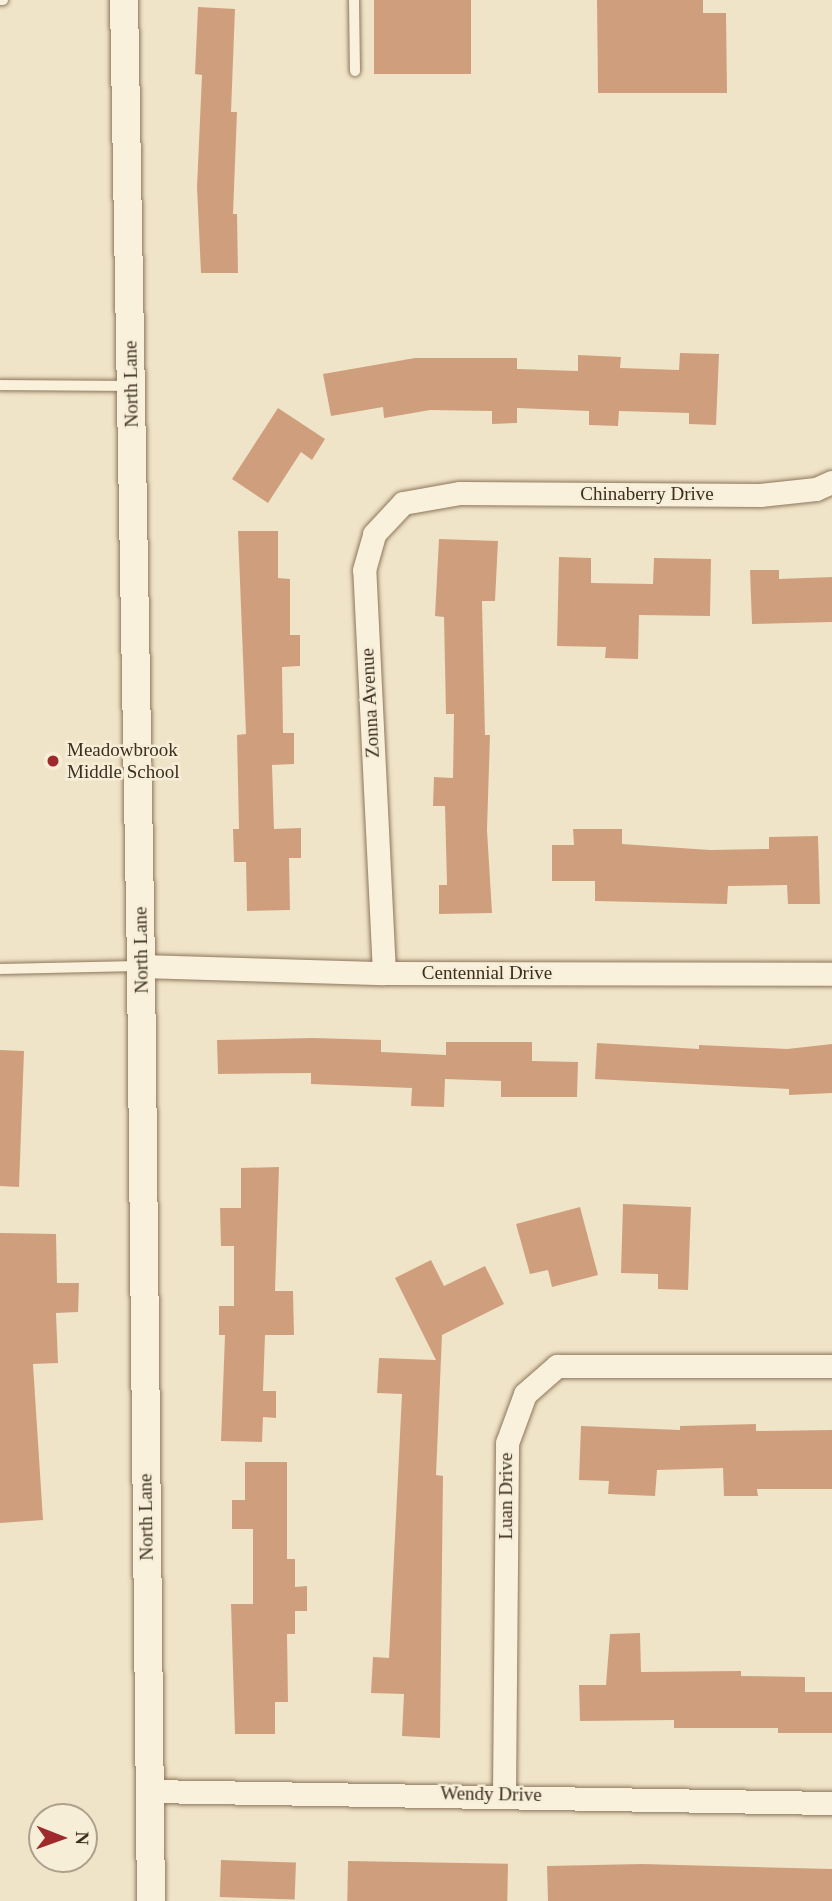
<!DOCTYPE html>
<style>
body{margin:0}
#map{position:relative;width:832px;height:1901px;overflow:hidden;background:#f0e4c8;font-family:"Times New Roman",serif}
div>[style]{position:absolute}
[style*='--x']{left:calc(var(--x)*1px);top:calc(var(--y)*1px);width:calc(var(--w)*1px);rotate:calc(var(--a)*1deg)}
.building>*{inset:0;background:#cf9f7d;transform-origin:0 0}
.roads{filter:drop-shadow(0 0 2px #8d765c) drop-shadow(0 0 2px #8d765c)}
.service>*{height:10px;margin:-5px;padding:0 5px;transform-origin:5px;border-radius:5px;background:#faf1dc}
.minor>*{height:23px;margin:-11.5px;padding:0 11.5px;transform-origin:11.5px;border-radius:11.5px;background:#faf1dc}
.tertiary>*{height:28px;margin:-14px;padding:0 14px;transform-origin:14px;border-radius:14px;background:#faf1dc}
.dots>*{width:19px;height:19px;translate:-50% -50%;box-sizing:border-box;border:4px solid #f7eed8;border-radius:50%}
span{translate:-50% -50%;white-space:nowrap;text-align:center;line-height:1.15;-webkit-text-stroke:5px #f7eed8;paint-order:stroke}
.street-label{font-size:19px;color:#3d2e20}
.poi-label{font-size:19px;color:#3d2e20}
.left{translate:0 -50%;text-align:left}
.north{position:absolute;left:28px;top:1803px;width:70px;height:70px;box-sizing:border-box;background:#f7eed8;border:2px solid #ada18e;border-radius:50%;rotate:91deg;font-size:19px;font-weight:700;line-height:28px;text-align:center;color:#3d2e20}
.north::after{content:'';display:block;margin:auto;width:24px;height:32px;background:#9e2a2b;clip-path:polygon(50% 0,100% 100%,50% 72%,0 100%)}
</style>
<div id="map">
<div class="building">
<i style="left:374px;top:0;width:97px;height:74px"></i>
<i style="clip-path:polygon(597px 0,703px 0,703px 13px,726px 13px,727px 93px,598px 93px)"></i>
<i style="clip-path:polygon(198px 7px,235px 9px,231px 112px,237px 112px,233px 214px,237px 214px,238px 273px,201px 273px,197px 187px,202px 75px,195px 74px)"></i>
<i style="clip-path:polygon(680px 353px,719px 354px,716px 425px,689px 424px,689px 413px,619px 411px,618px 426px,589px 425px,589px 411px,517px 408px,517px 423px,492px 424px,492px 411px,430px 410px,384px 418px,383px 407px,331px 416px,323px 374px,415px 358px,517px 358px,517px 369px,578px 371px,578px 355px,621px 357px,620px 368px,679px 370px)"></i>
<i style="clip-path:polygon(278px 408px,325px 439px,312px 460px,301px 452px,268px 503px,232px 479px)"></i>
<i style="clip-path:polygon(238px 531px,278px 531px,278px 578px,290px 579px,290px 635px,300px 635px,300px 666px,282px 667px,283px 733px,294px 733px,294px 764px,272px 765px,274px 829px,301px 828px,301px 858px,289px 858px,290px 910px,247px 911px,246px 862px,234px 862px,233px 829px,239px 829px,237px 735px,246px 734px)"></i>
<i style="clip-path:polygon(439px 539px,498px 541px,495px 601px,482px 601px,485px 735px,490px 735px,487px 830px,492px 913px,439px 914px,439px 885px,447px 885px,445px 806px,433px 806px,434px 777px,453px 778px,454px 714px,446px 714px,444px 617px,435px 616px)"></i>
<i style="clip-path:polygon(559px 557px,591px 558px,591px 583px,653px 584px,654px 558px,711px 559px,710px 616px,639px 615px,638px 659px,605px 658px,606px 647px,557px 646px)"></i>
<i style="clip-path:polygon(750px 570px,779px 570px,779px 579px,832px 577px,832px 622px,752px 624px)"></i>
<i style="clip-path:polygon(573px 829px,622px 829px,622px 844px,710px 850px,769px 849px,769px 837px,818px 836px,820px 904px,788px 904px,787px 885px,728px 886px,727px 904px,595px 901px,595px 881px,552px 881px,552px 845px,574px 845px)"></i>
<i style="clip-path:polygon(313px 1038px,381px 1040px,381px 1052px,446px 1055px,446px 1042px,532px 1042px,532px 1061px,578px 1062px,577px 1097px,501px 1097px,501px 1081px,445px 1079px,444px 1107px,411px 1106px,412px 1088px,311px 1084px,311px 1073px,218px 1074px,217px 1040px)"></i>
<i style="clip-path:polygon(597px 1043px,699px 1049px,699px 1045px,787px 1049px,832px 1044px,832px 1093px,789px 1095px,789px 1089px,595px 1079px)"></i>
<i style="clip-path:polygon(0 1050px,24px 1051px,19px 1187px,0 1186px)"></i>
<i style="clip-path:polygon(279px 1167px,275px 1291px,293px 1291px,294px 1335px,265px 1335px,263px 1391px,276px 1391px,276px 1418px,263px 1417px,262px 1442px,221px 1441px,225px 1335px,219px 1335px,219px 1306px,234px 1306px,234px 1246px,221px 1246px,220px 1208px,241px 1208px,241px 1168px)"></i>
<i style="clip-path:polygon(623px 1204px,691px 1207px,688px 1290px,658px 1289px,658px 1274px,621px 1273px)"></i>
<i style="clip-path:polygon(580px 1207px,598px 1275px,552px 1287px,548px 1270px,530px 1274px,516px 1224px)"></i>
<i style="clip-path:polygon(0 1233px,56px 1234px,57px 1283px,79px 1283px,78px 1312px,56px 1313px,58px 1363px,33px 1364px,43px 1520px,0 1523px)"></i>
<i style="clip-path:polygon(431px 1260px,444px 1286px,485px 1266px,504px 1304px,442px 1335px,436px 1475px,443px 1476px,440px 1738px,402px 1736px,404px 1694px,371px 1693px,373px 1657px,389px 1658px,402px 1394px,377px 1393px,379px 1358px,436px 1360px,395px 1278px)"></i>
<i style="clip-path:polygon(756px 1424px,756px 1431px,832px 1430px,832px 1489px,757px 1489px,758px 1496px,724px 1496px,723px 1468px,657px 1470px,655px 1496px,608px 1494px,609px 1481px,579px 1480px,581px 1426px,680px 1430px,680px 1426px)"></i>
<i style="clip-path:polygon(245px 1462px,287px 1462px,287px 1559px,295px 1559px,295px 1587px,307px 1586px,307px 1611px,295px 1611px,295px 1634px,287px 1634px,288px 1702px,275px 1702px,275px 1734px,235px 1734px,231px 1604px,253px 1604px,253px 1529px,232px 1529px,232px 1500px,245px 1500px)"></i>
<i style="clip-path:polygon(640px 1633px,641px 1672px,741px 1671px,741px 1676px,805px 1677px,805px 1692px,832px 1692px,832px 1733px,778px 1733px,778px 1728px,674px 1728px,674px 1720px,580px 1721px,579px 1685px,606px 1685px,610px 1634px)"></i>
<i style="left:221px;top:1860px;width:75px;height:37px;rotate:2deg"></i>
<i style="left:348px;top:1861px;width:160px;height:40px;rotate:1deg"></i>
<i style="clip-path:polygon(642px 1864px,832px 1869px,832px 1901px,548px 1901px,547px 1866px)"></i>
</div>
<div class="roads">
<div class="service">
<i style="--x:0;--y:0;--w:3;--a:0"></i>
<i style="--x:354;--y:0;--w:71;--a:89.2"></i>
<i style="--x:0;--y:385;--w:130;--a:0.4"></i>
<i style="--x:0;--y:969;--w:138;--a:-1.2"></i>
</div>
<div class="minor">
<i style="--x:141;--y:966;--w:243;--a:1.7"></i>
<i style="--x:384;--y:973;--w:448;--a:0.1"></i>
<i style="--x:384;--y:973;--w:403;--a:-92.8"></i>
<i style="--x:364;--y:570;--w:37;--a:-74"></i>
<i style="--x:374;--y:534;--w:42;--a:-46.9"></i>
<i style="--x:403;--y:503;--w:58;--a:-10"></i>
<i style="--x:460;--y:493;--w:300;--a:0.4"></i>
<i style="--x:760;--y:495;--w:56;--a:-6.1"></i>
<i style="--x:816;--y:489;--w:17;--a:-24"></i>
<i style="--x:149;--y:1791;--w:683;--a:1.01"></i>
<i style="--x:504;--y:1794;--w:351;--a:-89.5"></i>
<i style="--x:507;--y:1443;--w:52;--a:-69.8"></i>
<i style="--x:525;--y:1394;--w:43;--a:-41.2"></i>
<i style="--x:557;--y:1366;--w:275;--a:0"></i>
</div>
<div class="tertiary">
<i style="--x:124;--y:0;--w:966;--a:88.99"></i>
<i style="--x:141;--y:966;--w:935;--a:89.39"></i>
</div>
</div>
<div class="dots">
<i style="left:53px;top:761px;background:#9e2a2b"></i>
</div>
<div class="street-label">
<span style="left:131px;top:384px;rotate:-91deg">North Lane</span>
<span style="left:647px;top:494px">Chinaberry Drive</span>
<span style="left:370px;top:703px;rotate:-93deg">Zonna Avenue</span>
<span style="left:141px;top:950px;rotate:-91deg">North Lane</span>
<span style="left:487px;top:973px">Centennial Drive</span>
<span style="left:506px;top:1496px;rotate:-90deg">Luan Drive</span>
<span style="left:146px;top:1517px;rotate:-91deg">North Lane</span>
<span style="left:491px;top:1794px;rotate:1deg">Wendy Drive</span>
</div>
<div class="poi-label">
<span class="left" style="left:67px;top:761px">Meadowbrook<br>Middle School</span>
</div>
<div class="north">N</div>
</div>
